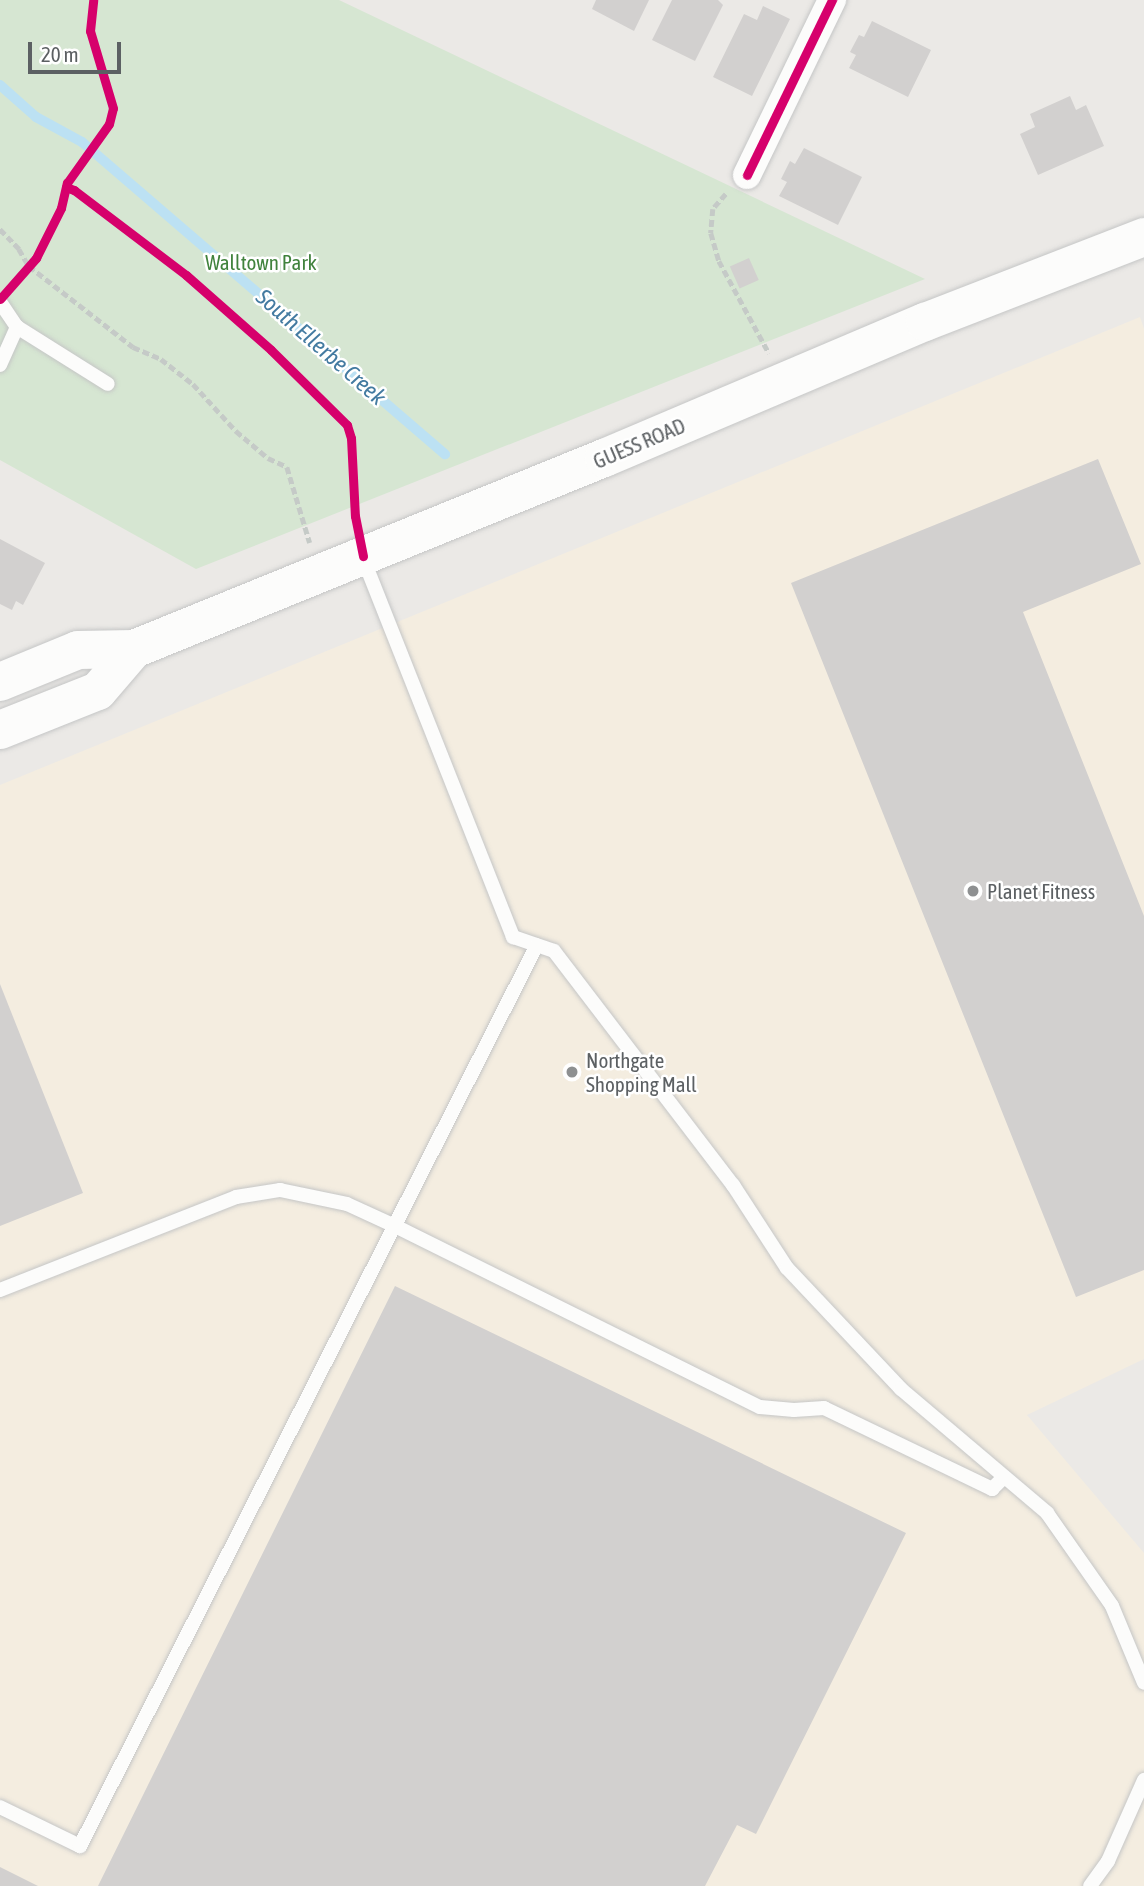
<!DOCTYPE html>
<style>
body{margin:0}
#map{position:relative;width:1144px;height:1886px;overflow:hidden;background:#ebe9e6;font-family:"Asap Condensed",sans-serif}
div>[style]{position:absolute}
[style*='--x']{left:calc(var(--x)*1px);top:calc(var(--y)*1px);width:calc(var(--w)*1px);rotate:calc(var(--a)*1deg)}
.commercial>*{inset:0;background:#f4ede0}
.green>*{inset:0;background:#d6e6d2}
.stream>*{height:10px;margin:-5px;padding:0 5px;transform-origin:5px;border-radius:5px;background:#bce1f3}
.building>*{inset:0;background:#d2d0cf;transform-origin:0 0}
.path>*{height:4.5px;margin-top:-2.25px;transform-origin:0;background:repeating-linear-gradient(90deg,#c5cac7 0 7px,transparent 0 10.5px)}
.roads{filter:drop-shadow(0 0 2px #c5c6c6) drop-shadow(0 0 2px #c5c6c6)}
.lane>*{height:14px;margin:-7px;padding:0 7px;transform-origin:7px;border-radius:7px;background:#fcfcfb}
.street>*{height:28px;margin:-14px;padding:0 14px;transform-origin:14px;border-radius:14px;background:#fcfcfb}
.secondary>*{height:38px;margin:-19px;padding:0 19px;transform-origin:19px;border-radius:19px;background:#fcfcfb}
.cycleway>*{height:9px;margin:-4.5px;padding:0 4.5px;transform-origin:4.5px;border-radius:4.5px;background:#d6006c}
.dots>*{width:19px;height:19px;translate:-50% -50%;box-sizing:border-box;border:4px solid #fff;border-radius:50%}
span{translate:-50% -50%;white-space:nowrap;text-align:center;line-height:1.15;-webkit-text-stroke:5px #fff;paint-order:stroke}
.park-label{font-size:21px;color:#40823c}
.street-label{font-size:21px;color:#5c6063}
.poi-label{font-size:21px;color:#5c6063}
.left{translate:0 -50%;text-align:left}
.water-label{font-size:23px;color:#447ba1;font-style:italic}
.scale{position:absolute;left:28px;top:42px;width:93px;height:32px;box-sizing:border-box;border:4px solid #5c6063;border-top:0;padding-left:9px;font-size:21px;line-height:24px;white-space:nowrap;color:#5c6063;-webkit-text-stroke:5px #fff;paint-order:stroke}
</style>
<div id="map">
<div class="commercial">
<i style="clip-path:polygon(1140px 317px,1144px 329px,1144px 1359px,1027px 1415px,1144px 1553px,1144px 1886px,0 1886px,0 785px)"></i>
</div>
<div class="green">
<i style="clip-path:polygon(0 0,339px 0,925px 279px,196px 569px,0 460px)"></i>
</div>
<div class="stream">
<i style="--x:0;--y:85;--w:48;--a:41.6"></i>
<i style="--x:36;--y:117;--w:52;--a:28.5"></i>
<i style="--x:82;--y:142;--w:479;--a:40.7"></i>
</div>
<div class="building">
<i style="clip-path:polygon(596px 0,649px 0,634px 31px,592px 9px)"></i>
<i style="clip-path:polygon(672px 0,718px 0,723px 5px,695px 61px,652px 40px)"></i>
<i style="clip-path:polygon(763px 6px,790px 19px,752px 96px,713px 77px,744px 14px,757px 20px)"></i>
<i style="clip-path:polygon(872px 21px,931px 50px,908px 97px,849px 68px,856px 55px,850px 52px,859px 35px,864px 37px)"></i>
<i style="clip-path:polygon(1070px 96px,1076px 110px,1086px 105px,1104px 146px,1038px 175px,1020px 134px,1035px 127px,1030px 114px)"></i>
<i style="clip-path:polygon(804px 148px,862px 177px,838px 225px,779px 196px,787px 182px,781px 179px,790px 161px,795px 164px)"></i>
<i style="left:749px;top:258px;width:24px;height:21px;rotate:66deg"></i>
<i style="clip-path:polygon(1098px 459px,1141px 564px,1023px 612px,1144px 916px,1144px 1270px,1076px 1297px,791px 583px)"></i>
<i style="clip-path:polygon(0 539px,45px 563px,23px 605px,16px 601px,12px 610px,0 604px)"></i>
<i style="clip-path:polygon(0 984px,83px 1193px,0 1226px)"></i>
<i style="clip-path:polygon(395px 1286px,906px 1533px,756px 1834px,737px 1825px,705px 1886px,98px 1886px)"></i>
<i style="clip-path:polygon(0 1867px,38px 1886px,0 1886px)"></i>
</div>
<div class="path">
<i style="--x:726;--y:194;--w:20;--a:131"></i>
<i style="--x:713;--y:209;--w:24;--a:95"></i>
<i style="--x:711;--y:233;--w:29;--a:74"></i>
<i style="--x:719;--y:261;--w:105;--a:61.5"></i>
<i style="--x:0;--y:229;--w:28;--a:46"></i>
<i style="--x:19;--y:249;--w:20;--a:60"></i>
<i style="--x:29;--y:266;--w:132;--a:37.9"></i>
<i style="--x:133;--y:347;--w:30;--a:23"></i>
<i style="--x:161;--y:359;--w:41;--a:38"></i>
<i style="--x:193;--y:384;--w:64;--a:47.5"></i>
<i style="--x:236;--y:431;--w:42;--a:40.2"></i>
<i style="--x:268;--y:458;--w:21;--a:25"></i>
<i style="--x:287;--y:467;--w:79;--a:73.2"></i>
</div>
<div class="roads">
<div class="lane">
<i style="--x:0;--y:302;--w:30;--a:56"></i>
<i style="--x:17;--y:327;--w:107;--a:32.1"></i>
<i style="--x:0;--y:365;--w:42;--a:-65.9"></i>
<i style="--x:363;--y:558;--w:408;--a:68.4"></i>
<i style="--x:513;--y:937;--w:43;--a:18.9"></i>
<i style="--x:554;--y:951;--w:295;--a:52.6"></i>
<i style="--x:733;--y:1185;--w:99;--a:57"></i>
<i style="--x:787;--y:1268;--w:166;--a:46.7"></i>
<i style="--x:901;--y:1389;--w:192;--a:40.3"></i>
<i style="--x:1047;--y:1513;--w:113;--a:55"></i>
<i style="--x:1112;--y:1606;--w:83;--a:67.4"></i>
<i style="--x:0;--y:1290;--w:254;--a:-21.5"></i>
<i style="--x:236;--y:1197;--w:45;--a:-9"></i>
<i style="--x:280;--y:1190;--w:68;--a:11.8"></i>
<i style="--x:347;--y:1204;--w:53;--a:24.6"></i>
<i style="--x:395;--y:1226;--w:407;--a:26.4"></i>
<i style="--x:760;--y:1407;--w:34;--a:5"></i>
<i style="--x:794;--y:1410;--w:30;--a:-4"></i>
<i style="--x:824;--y:1408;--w:187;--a:25.7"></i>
<i style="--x:992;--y:1489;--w:17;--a:-45"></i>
<i style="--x:0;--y:1807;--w:89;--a:26"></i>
<i style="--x:80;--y:1846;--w:1010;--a:-63.11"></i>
<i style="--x:1090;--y:1886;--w:31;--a:-54"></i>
<i style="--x:1108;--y:1861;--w:89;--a:-66"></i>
</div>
<div class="street">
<i style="--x:747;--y:175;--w:195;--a:-64.1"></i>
</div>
<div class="secondary">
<i style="--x:0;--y:682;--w:84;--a:-22.3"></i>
<i style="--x:78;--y:650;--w:56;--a:-1"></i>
<i style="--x:134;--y:649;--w:507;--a:-22.12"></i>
<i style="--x:604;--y:458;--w:349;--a:-23"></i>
<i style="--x:925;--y:322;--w:235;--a:-21.2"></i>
<i style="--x:0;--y:730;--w:105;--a:-21.7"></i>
<i style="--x:98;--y:691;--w:55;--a:-49.4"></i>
</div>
</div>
<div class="cycleway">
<i style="--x:747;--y:175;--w:195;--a:-64.1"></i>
<i style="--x:66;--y:187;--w:9;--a:21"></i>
<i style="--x:74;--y:190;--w:141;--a:37.2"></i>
<i style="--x:186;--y:275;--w:113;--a:41.4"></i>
<i style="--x:271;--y:350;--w:107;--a:44.6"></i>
<i style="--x:347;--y:425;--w:14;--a:73"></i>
<i style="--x:351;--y:438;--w:78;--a:87.1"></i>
<i style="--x:355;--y:516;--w:41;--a:78.7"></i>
<i style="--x:0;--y:299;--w:55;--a:-48.7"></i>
<i style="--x:36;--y:258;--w:56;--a:-63.4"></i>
<i style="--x:61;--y:208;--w:26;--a:-77"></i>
<i style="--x:67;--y:183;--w:72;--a:-54.6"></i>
<i style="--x:109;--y:124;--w:16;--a:-76"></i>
<i style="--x:113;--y:108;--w:80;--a:-106.6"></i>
<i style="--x:90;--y:31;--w:31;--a:-84"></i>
</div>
<div class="dots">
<i style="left:973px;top:891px;background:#8e9091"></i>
<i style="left:572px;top:1072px;background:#8e9091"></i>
</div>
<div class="park-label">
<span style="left:261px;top:262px">Walltown Park</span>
</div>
<div class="street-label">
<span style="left:639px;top:443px;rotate:-23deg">GUESS ROAD</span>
</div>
<div class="poi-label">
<span class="left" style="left:987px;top:891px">Planet Fitness</span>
<span class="left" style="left:586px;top:1072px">Northgate<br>Shopping Mall</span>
</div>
<div class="water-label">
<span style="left:321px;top:347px;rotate:41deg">South Ellerbe Creek</span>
</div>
<div class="scale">20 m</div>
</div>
